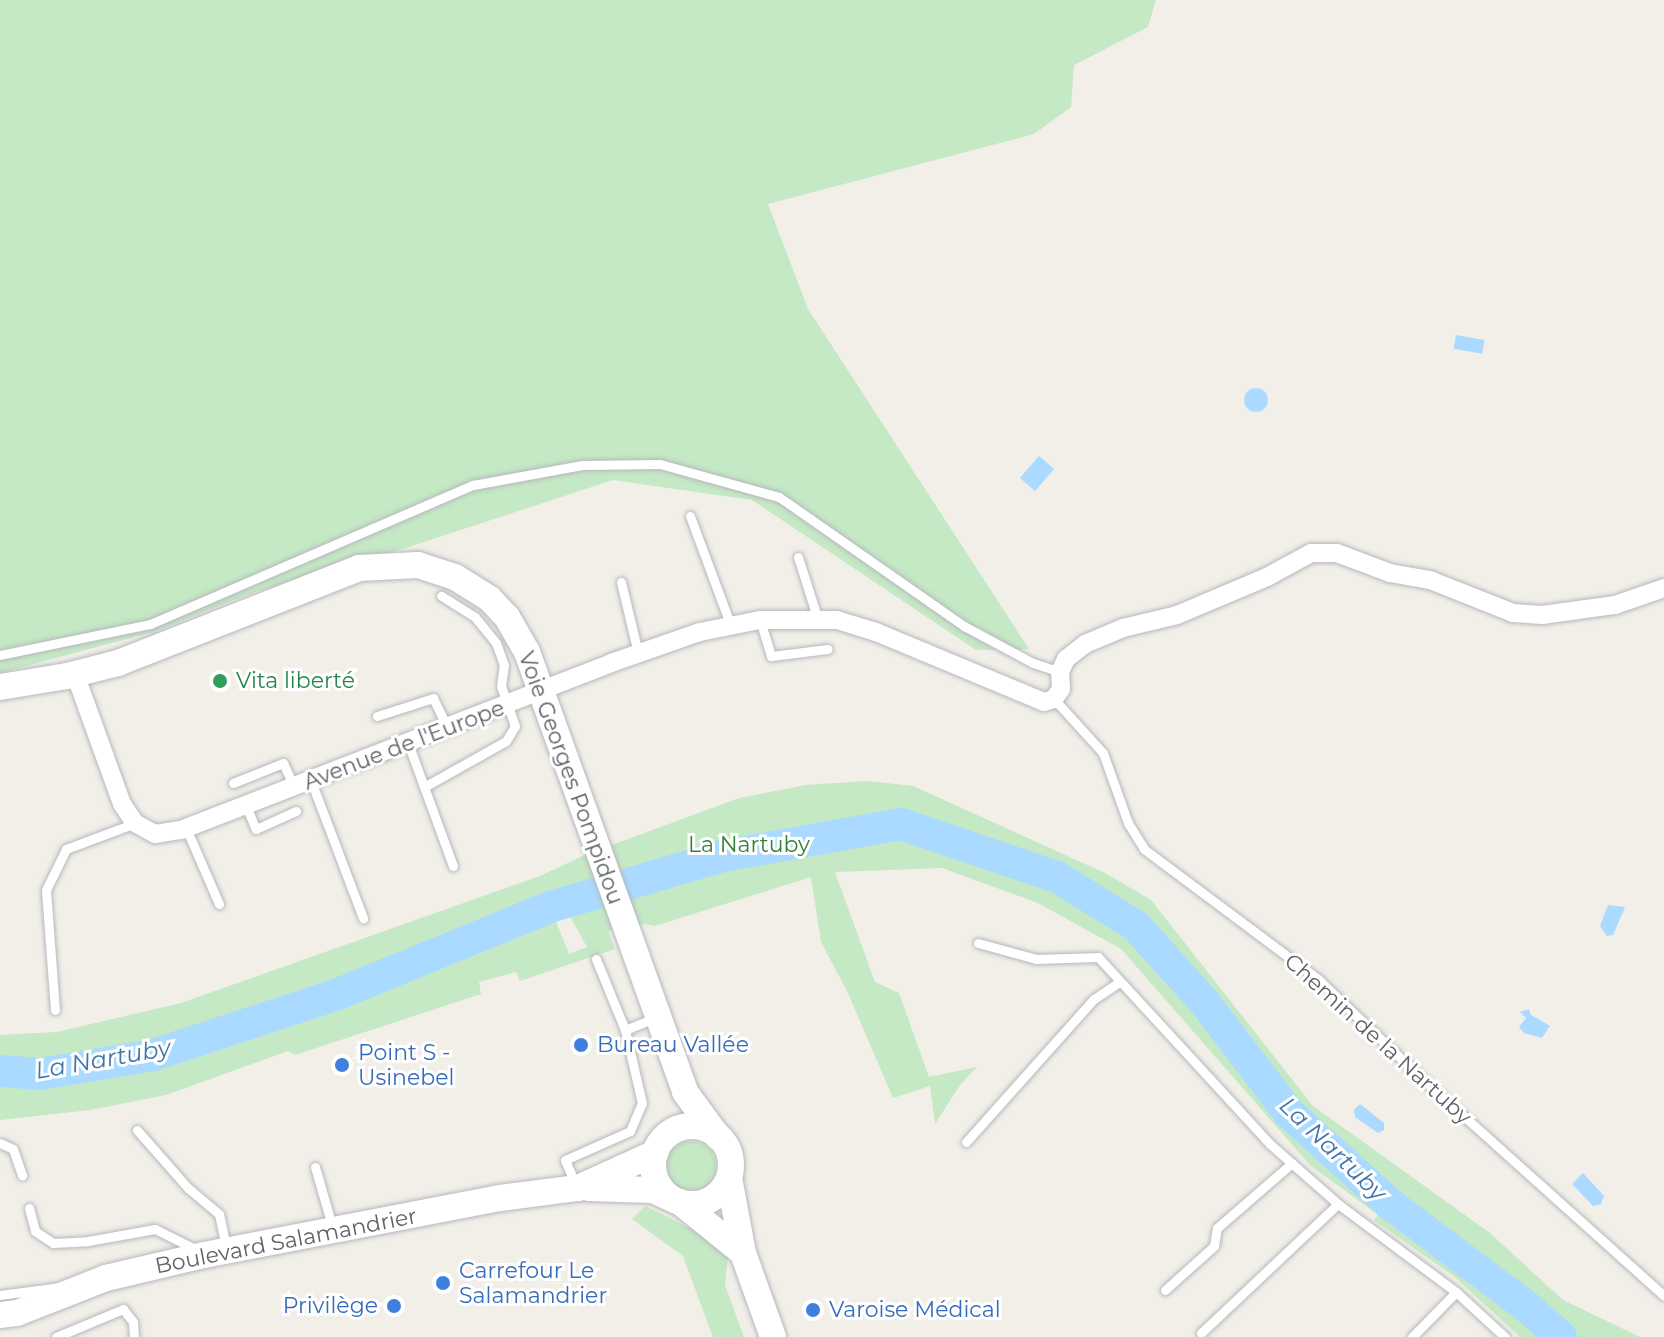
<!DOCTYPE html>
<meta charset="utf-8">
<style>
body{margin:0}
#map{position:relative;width:1664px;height:1337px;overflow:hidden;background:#f1efe8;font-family:Montserrat,sans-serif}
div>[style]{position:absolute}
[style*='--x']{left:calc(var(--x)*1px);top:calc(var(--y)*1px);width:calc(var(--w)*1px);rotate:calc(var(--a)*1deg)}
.green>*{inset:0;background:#c5e8c5}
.round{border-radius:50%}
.water>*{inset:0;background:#aadaff;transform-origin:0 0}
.river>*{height:32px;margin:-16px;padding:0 16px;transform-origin:16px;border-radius:16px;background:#aadaff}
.roads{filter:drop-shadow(0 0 2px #b5b8bc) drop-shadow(0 0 2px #b5b8bc)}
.lane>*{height:9px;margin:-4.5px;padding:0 4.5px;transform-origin:4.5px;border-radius:4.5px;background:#fff}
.street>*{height:18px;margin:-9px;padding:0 9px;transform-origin:9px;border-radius:9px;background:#fff}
.secondary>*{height:26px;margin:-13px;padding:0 13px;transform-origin:13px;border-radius:13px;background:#fff}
.secondary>.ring{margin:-13px;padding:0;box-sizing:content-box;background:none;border:26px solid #fff;border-radius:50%}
.dots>*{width:22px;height:22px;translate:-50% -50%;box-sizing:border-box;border:4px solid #fff;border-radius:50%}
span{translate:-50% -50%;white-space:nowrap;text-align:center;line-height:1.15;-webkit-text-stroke:6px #fff;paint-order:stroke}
.leisure-label{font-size:22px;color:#27864d}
.left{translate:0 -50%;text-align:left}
.street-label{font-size:22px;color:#5f6368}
.park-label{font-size:22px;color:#348238}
.shop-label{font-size:22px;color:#366cbe}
.right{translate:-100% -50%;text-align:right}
.water-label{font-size:24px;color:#4174aa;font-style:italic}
</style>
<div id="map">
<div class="green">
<i style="clip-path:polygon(0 0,1156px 0,1148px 27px,1074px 65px,1071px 107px,1034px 134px,768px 204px,808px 309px,1029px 649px,976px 650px,752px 500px,613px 480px,409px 547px,255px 592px,153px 632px,0 673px)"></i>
<i style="clip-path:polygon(evenodd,867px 781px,913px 786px,1105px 873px,1151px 900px,1313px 1106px,1490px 1233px,1563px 1300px,1640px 1337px,1520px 1337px,1455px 1277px,1374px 1220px,1378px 1215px,1310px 1165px,1121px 949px,1038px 903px,942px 868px,835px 872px,875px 982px,899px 993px,929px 1077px,977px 1067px,960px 1085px,935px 1124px,930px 1086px,893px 1098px,847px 991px,821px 942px,811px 877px,655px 926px,644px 924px,608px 931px,615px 949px,520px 981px,516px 972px,479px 982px,481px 994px,295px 1055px,288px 1051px,166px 1095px,90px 1110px,0 1120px,0 1035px,57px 1032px,181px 1003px,540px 876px,585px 855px,739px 798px,806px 785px,867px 781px,566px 909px,587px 947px,569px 954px,553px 914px,566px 909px)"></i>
<i class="round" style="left:666px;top:1141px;width:50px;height:50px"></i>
<i style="clip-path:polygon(645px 1206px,706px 1236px,728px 1257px,725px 1285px,744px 1337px,713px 1337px,683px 1256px,632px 1219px)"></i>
</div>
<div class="water">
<i style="left:1456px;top:335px;width:29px;height:14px;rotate:10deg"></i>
<i class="round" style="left:1244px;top:388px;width:24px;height:24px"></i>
<i style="left:1039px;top:456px;width:20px;height:29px;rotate:41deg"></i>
<i style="clip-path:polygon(1608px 905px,1625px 907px,1613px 935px,1607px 936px,1600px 926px)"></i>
<i style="clip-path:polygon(1529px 1009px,1531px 1015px,1550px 1026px,1542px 1038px,1524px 1033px,1519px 1027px,1526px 1018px,1520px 1012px)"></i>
<i style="clip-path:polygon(1360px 1104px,1384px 1123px,1384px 1130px,1378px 1133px,1355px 1117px,1354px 1110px)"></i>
<i style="clip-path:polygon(1583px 1173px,1604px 1196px,1601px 1204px,1593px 1206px,1572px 1184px)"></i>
</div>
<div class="river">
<i style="--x:0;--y:1071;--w:40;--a:4.3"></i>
<i style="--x:40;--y:1074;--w:115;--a:-9.5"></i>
<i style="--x:153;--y:1055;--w:195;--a:-18.2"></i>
<i style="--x:338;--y:994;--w:229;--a:-22.3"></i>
<i style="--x:550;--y:907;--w:180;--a:-16.4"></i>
<i style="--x:723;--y:856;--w:181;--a:-10.2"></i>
<i style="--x:901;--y:824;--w:165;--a:18.8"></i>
<i style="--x:1057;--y:877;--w:93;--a:31.8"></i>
<i style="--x:1136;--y:926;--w:103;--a:48.1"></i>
<i style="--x:1205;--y:1003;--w:138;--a:52.6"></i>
<i style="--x:1289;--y:1113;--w:136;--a:42"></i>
<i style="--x:1390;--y:1204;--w:171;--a:36.9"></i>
<i style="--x:1527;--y:1307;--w:45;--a:41.4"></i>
</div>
<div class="roads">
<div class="lane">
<i style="--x:690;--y:516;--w:117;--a:69.6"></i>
<i style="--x:798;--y:557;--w:66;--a:72.4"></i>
<i style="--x:621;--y:582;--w:73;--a:76.5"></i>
<i style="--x:760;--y:620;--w:38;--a:73"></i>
<i style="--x:771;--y:656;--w:57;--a:-7"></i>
<i style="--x:0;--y:655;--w:153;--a:-11.7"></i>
<i style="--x:150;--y:624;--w:352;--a:-23.3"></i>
<i style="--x:473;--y:485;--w:111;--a:-10.4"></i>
<i style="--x:582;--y:465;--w:78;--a:-0.7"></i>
<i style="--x:660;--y:464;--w:123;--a:15.5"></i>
<i style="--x:779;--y:497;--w:226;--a:34.9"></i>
<i style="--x:964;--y:626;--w:78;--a:28.2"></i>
<i style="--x:1033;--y:663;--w:28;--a:18"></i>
<i style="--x:1054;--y:699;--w:73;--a:47.8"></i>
<i style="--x:1103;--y:753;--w:74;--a:70.3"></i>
<i style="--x:1128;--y:823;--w:31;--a:58"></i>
<i style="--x:1144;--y:849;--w:217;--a:36.8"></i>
<i style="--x:1318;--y:979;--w:140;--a:43.8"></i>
<i style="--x:1419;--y:1076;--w:329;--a:41.9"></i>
<i style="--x:377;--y:716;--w:59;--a:-17.8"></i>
<i style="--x:433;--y:698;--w:32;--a:64"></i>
<i style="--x:408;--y:743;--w:131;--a:69.9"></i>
<i style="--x:311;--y:781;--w:147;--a:69.2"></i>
<i style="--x:233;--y:783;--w:54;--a:-21.8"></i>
<i style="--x:283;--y:763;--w:26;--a:65"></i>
<i style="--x:424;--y:787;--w:94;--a:-29.3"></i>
<i style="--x:506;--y:741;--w:17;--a:-59"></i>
<i style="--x:515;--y:726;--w:42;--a:-109.3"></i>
<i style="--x:501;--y:686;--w:21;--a:-82"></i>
<i style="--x:504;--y:665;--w:23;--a:-110"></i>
<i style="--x:496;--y:643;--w:33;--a:-129"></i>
<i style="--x:475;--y:617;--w:40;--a:-148"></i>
<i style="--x:246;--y:806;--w:25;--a:67"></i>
<i style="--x:256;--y:829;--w:44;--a:-24.2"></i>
<i style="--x:186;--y:828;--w:83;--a:66.5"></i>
<i style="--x:978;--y:943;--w:60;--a:15.4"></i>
<i style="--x:1036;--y:959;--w:62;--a:-1.8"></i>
<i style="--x:1098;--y:957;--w:254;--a:47.4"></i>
<i style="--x:1270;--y:1144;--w:91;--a:41.4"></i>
<i style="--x:1338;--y:1204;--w:147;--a:36.7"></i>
<i style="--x:1456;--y:1292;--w:67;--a:42.6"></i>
<i style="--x:596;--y:959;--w:77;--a:67.8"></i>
<i style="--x:625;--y:1030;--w:31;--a:-22"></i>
<i style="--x:55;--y:1010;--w:120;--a:-94.3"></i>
<i style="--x:46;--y:890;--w:46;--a:-64"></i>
<i style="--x:66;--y:849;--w:74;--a:-20.6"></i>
<i style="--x:137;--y:1130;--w:77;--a:48.7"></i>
<i style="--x:188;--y:1188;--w:40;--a:40"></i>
<i style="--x:219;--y:1214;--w:34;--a:78"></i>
<i style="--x:966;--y:1142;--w:192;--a:-48.2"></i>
<i style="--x:1094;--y:999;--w:30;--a:-34"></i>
<i style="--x:0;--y:1143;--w:14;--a:25"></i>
<i style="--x:13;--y:1149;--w:28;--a:71"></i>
<i style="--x:315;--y:1167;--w:65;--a:73.8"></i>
<i style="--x:576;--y:1185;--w:27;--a:-114"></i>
<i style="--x:565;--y:1160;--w:71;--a:-24"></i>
<i style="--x:630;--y:1131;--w:30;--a:-67"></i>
<i style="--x:642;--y:1103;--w:75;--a:-103.1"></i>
<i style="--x:29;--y:1208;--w:24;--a:75"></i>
<i style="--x:35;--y:1231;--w:22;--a:34"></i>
<i style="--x:53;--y:1243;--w:35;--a:-3"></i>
<i style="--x:88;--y:1241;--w:68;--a:-10.2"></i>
<i style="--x:155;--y:1229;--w:47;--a:26.6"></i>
<i style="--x:1165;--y:1290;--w:66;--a:-41.9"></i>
<i style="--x:1214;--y:1246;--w:18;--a:-81"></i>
<i style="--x:1217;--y:1228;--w:99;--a:-40.9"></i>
<i style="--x:0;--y:1295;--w:61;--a:-7.6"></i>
<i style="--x:1201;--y:1333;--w:188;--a:-43.3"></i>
<i style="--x:56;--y:1337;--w:73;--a:-22.7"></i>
<i style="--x:123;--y:1309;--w:16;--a:52"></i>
<i style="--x:133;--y:1322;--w:15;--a:86"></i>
<i style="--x:1412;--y:1337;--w:63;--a:-45.6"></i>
</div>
<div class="street">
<i style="--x:75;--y:674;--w:138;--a:70.1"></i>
<i style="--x:122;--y:804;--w:23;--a:56"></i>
<i style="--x:135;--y:823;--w:23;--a:29"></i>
<i style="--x:155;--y:834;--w:26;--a:-9"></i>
<i style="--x:181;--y:830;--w:461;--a:-21.2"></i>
<i style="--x:611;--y:663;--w:94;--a:-19.2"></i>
<i style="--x:700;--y:632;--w:61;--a:-11.3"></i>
<i style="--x:760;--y:620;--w:77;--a:0"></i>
<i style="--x:837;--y:620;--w:41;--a:17.1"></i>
<i style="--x:876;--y:632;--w:182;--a:22.6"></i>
<i style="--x:1044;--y:702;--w:10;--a:-17"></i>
<i style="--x:1054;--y:699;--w:12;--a:-55"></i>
<i style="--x:1061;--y:689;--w:17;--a:-93"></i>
<i style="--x:1060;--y:672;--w:14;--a:-65"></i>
<i style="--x:1066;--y:659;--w:24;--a:-38"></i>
<i style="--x:1085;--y:644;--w:41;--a:-22.8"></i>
<i style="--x:1123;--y:628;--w:56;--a:-13.5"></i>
<i style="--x:1177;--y:615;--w:98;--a:-22.9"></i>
<i style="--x:1267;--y:577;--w:50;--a:-28.6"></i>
<i style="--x:1311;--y:553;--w:26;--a:0"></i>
<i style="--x:1337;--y:553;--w:57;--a:20.7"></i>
<i style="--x:1390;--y:573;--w:41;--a:9.9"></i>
<i style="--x:1430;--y:580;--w:89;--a:21.7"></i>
<i style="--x:1513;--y:613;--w:29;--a:4"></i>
<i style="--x:1542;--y:615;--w:74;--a:-7.8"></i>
<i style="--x:1615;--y:605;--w:52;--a:-19.1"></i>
</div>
<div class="secondary">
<i style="--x:0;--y:687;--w:68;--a:-9.3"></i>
<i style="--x:67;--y:676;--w:53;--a:-14.3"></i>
<i style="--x:118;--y:663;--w:259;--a:-21.5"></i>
<i style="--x:359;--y:568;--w:59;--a:-2.9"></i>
<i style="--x:418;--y:565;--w:39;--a:18"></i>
<i style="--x:455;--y:577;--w:40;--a:32"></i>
<i style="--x:489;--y:598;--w:26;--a:47"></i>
<i style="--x:507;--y:617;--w:40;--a:60.3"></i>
<i style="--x:527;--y:652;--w:468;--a:70.2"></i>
<i style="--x:685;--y:1092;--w:56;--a:53.7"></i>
<i class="ring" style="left:653px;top:1126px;width:52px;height:52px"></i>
<i style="--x:729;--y:1178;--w:76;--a:79.4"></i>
<i style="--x:743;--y:1253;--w:89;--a:70.3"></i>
<i style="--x:589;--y:1188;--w:64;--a:1.8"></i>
<i style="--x:653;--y:1190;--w:19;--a:25"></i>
<i style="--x:680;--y:1202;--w:81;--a:39"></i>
<i style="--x:0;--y:1315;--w:17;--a:-7"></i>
<i style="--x:17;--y:1313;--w:96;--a:-21.5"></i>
<i style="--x:106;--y:1278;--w:101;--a:-13.2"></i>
<i style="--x:204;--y:1255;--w:301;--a:-10.9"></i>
<i style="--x:500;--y:1198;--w:79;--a:-7.3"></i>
<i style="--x:578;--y:1188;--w:85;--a:-24.4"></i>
</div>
</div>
<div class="dots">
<i style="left:220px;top:681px;background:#2e9e5b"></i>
<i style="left:581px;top:1045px;background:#3f7fe0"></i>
<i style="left:342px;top:1065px;background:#3f7fe0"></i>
<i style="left:443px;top:1283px;background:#3f7fe0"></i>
<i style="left:394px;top:1306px;background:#3f7fe0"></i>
<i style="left:813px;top:1310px;background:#3f7fe0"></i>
</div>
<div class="leisure-label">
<span class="left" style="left:236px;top:681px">Vita liberté</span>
</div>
<div class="street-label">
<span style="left:404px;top:745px;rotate:-21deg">Avenue de l'Europe</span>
<span style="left:571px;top:778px;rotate:70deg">Voie Georges Pompidou</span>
<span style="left:1378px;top:1039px;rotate:42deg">Chemin de la Nartuby</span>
<span style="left:286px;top:1241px;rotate:-11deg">Boulevard Salamandrier</span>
</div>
<div class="park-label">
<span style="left:749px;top:845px">La Nartuby</span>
</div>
<div class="shop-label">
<span class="left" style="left:597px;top:1045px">Bureau Vallée</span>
<span class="left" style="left:358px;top:1065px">Point S -<br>Usinebel</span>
<span class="left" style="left:459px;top:1283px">Carrefour Le<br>Salamandrier</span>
<span class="right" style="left:378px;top:1306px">Privilège</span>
<span class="left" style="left:829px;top:1310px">Varoise Médical</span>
</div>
<div class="water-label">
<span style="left:103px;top:1059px;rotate:-10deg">La Nartuby</span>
<span style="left:1333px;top:1149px;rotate:44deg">La Nartuby</span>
</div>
</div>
